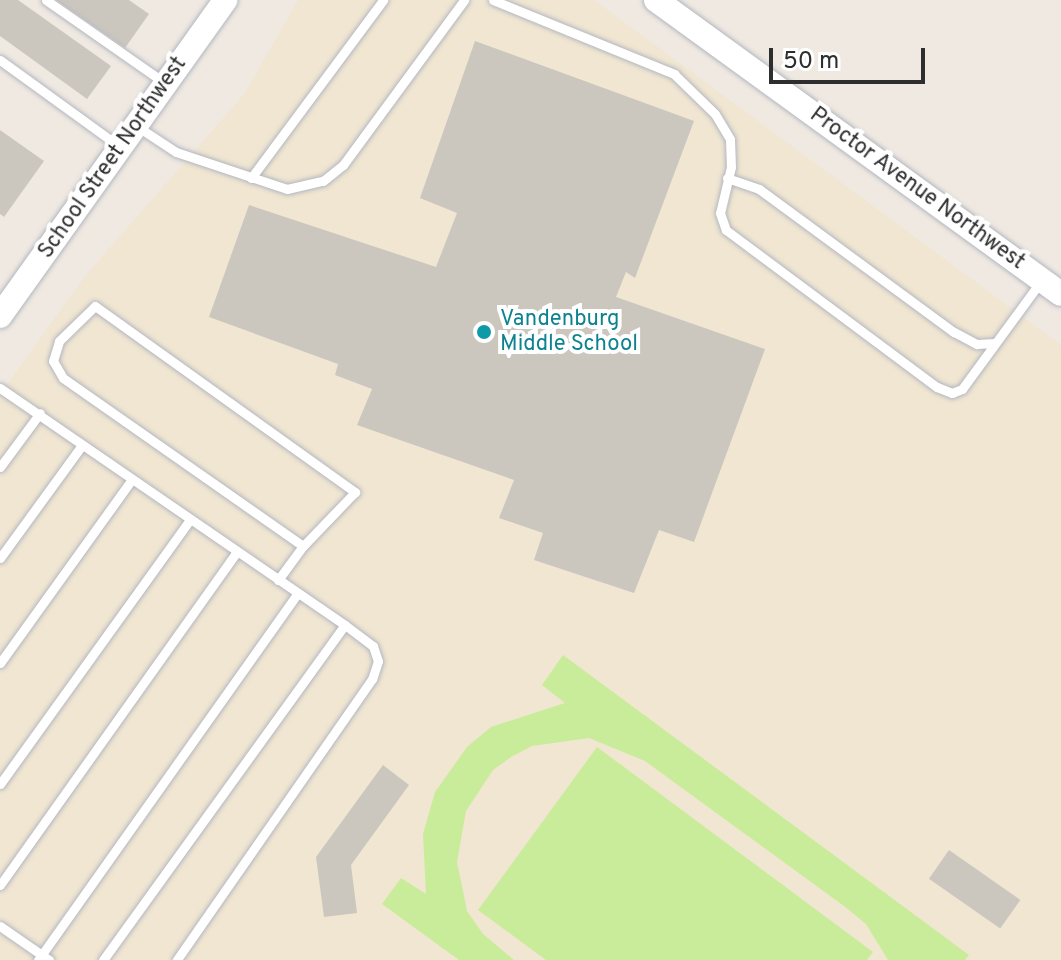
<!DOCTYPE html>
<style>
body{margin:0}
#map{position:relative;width:1061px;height:960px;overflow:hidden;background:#efe9e1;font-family:Overpass,sans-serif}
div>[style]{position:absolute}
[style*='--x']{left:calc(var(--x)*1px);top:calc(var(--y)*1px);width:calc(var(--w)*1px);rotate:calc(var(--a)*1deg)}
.education>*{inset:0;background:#f0e6d1}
.pitch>*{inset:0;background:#c9ec9a}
.building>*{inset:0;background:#cbc7bf;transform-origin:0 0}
.roads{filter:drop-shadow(0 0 2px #b4b7c1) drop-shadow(0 0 2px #b4b7c1)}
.lane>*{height:9px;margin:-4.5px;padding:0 4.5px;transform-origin:4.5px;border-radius:4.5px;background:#fff}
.secondary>*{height:24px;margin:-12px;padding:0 12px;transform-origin:12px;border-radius:12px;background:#fff}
.dots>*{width:22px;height:22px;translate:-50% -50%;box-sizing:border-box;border:4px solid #fff;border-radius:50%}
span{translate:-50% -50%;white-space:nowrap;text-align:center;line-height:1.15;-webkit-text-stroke:8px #fff;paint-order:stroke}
.street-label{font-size:22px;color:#2e2e2e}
.culture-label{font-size:22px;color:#0d838f}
.left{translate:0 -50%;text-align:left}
.scale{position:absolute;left:769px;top:48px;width:156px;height:36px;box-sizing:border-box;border:4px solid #2e2e2e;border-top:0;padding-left:10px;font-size:24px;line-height:28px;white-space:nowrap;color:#2e2e2e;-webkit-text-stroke:6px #fff;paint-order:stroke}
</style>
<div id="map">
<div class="education">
<i style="clip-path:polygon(298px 0,594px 0,1061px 345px,1061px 960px,0 960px,0 394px,86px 275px,245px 93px)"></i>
</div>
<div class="pitch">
<i style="clip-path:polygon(563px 655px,969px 955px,965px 960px,888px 960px,866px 924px,844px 906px,645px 761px,589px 738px,532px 746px,511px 757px,493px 770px,466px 811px,457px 862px,467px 911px,483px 934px,514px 960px,459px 960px,382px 904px,401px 878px,426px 894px,423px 834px,435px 792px,467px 747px,491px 727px,565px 703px,542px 685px)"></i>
<i style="clip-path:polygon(597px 747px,873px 952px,867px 960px,546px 960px,478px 910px)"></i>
</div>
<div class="building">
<i style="clip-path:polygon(0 0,18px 0,111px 66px,87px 99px,0 36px)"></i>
<i style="clip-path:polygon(56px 0,129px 0,149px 14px,125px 48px)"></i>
<i style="clip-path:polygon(475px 41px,694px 121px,635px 278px,626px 272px,616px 297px,765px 349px,694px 542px,659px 530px,634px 593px,534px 560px,543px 533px,499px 518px,514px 480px,357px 425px,372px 389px,335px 375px,338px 364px,209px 317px,249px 205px,436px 267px,457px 213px,420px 198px)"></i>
<i style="clip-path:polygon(0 130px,44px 161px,4px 217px,0 214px)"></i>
<i style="clip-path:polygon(383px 765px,409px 785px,351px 865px,357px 913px,324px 917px,316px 857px)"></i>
<i style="left:949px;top:850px;width:87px;height:35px;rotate:35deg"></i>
</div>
<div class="roads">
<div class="lane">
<i style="--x:46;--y:0;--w:145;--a:34.9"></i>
<i style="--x:493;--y:0;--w:196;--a:22.2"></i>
<i style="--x:674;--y:74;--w:57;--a:44.3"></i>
<i style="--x:715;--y:114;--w:29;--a:59"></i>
<i style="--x:730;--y:139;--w:28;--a:88"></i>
<i style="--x:731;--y:167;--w:47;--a:103.4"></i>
<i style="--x:720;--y:213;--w:18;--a:71"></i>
<i style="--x:726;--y:230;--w:263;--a:36.7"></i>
<i style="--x:937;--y:387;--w:16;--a:22"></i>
<i style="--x:952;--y:393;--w:11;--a:-22"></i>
<i style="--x:962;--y:389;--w:134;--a:-53.8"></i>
<i style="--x:0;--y:60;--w:148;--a:35.9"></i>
<i style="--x:135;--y:125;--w:49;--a:33.4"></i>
<i style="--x:176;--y:152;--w:117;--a:18.4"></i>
<i style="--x:287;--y:189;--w:37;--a:-13"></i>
<i style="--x:323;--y:181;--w:26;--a:-39"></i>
<i style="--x:343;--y:165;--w:205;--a:-53.7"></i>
<i style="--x:251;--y:178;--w:222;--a:-53.4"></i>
<i style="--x:727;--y:178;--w:34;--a:19"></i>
<i style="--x:759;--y:189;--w:242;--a:36.3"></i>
<i style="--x:954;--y:332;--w:26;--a:28"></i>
<i style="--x:977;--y:344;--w:18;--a:-3"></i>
<i style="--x:95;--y:306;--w:320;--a:35.6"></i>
<i style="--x:355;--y:492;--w:75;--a:133.9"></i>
<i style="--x:303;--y:546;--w:293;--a:-145"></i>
<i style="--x:63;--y:378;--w:20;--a:-120"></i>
<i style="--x:53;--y:361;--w:21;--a:-73"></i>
<i style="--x:59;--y:341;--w:50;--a:-44.2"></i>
<i style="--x:0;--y:388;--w:419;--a:34.5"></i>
<i style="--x:345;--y:625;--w:35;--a:37"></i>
<i style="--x:373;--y:646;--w:16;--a:72"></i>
<i style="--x:378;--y:661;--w:19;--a:108"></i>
<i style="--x:372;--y:679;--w:342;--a:124.8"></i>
<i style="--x:0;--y:467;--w:67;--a:-53.5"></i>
<i style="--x:0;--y:558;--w:140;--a:-54"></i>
<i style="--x:278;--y:580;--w:42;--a:-53.7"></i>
<i style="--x:0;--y:663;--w:226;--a:-54.3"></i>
<i style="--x:0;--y:784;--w:325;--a:-54.3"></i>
<i style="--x:0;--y:885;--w:409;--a:-54.6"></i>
<i style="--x:0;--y:926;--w:60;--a:34.8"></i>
<i style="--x:38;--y:960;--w:448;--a:-54.7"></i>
<i style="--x:103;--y:960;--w:413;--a:-54.2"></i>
</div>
<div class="secondary">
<i style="--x:656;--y:0;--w:500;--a:35.98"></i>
<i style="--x:0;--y:316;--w:388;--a:-54.5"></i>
</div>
</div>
<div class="dots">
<i style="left:484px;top:332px;background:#0f9aa8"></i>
</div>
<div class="street-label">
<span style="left:113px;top:158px;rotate:-55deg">School Street Northwest</span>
<span style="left:917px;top:189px;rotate:36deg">Proctor Avenue Northwest</span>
</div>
<div class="culture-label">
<span class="left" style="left:500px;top:332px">Vandenburg<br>Middle School</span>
</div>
<div class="scale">50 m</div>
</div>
